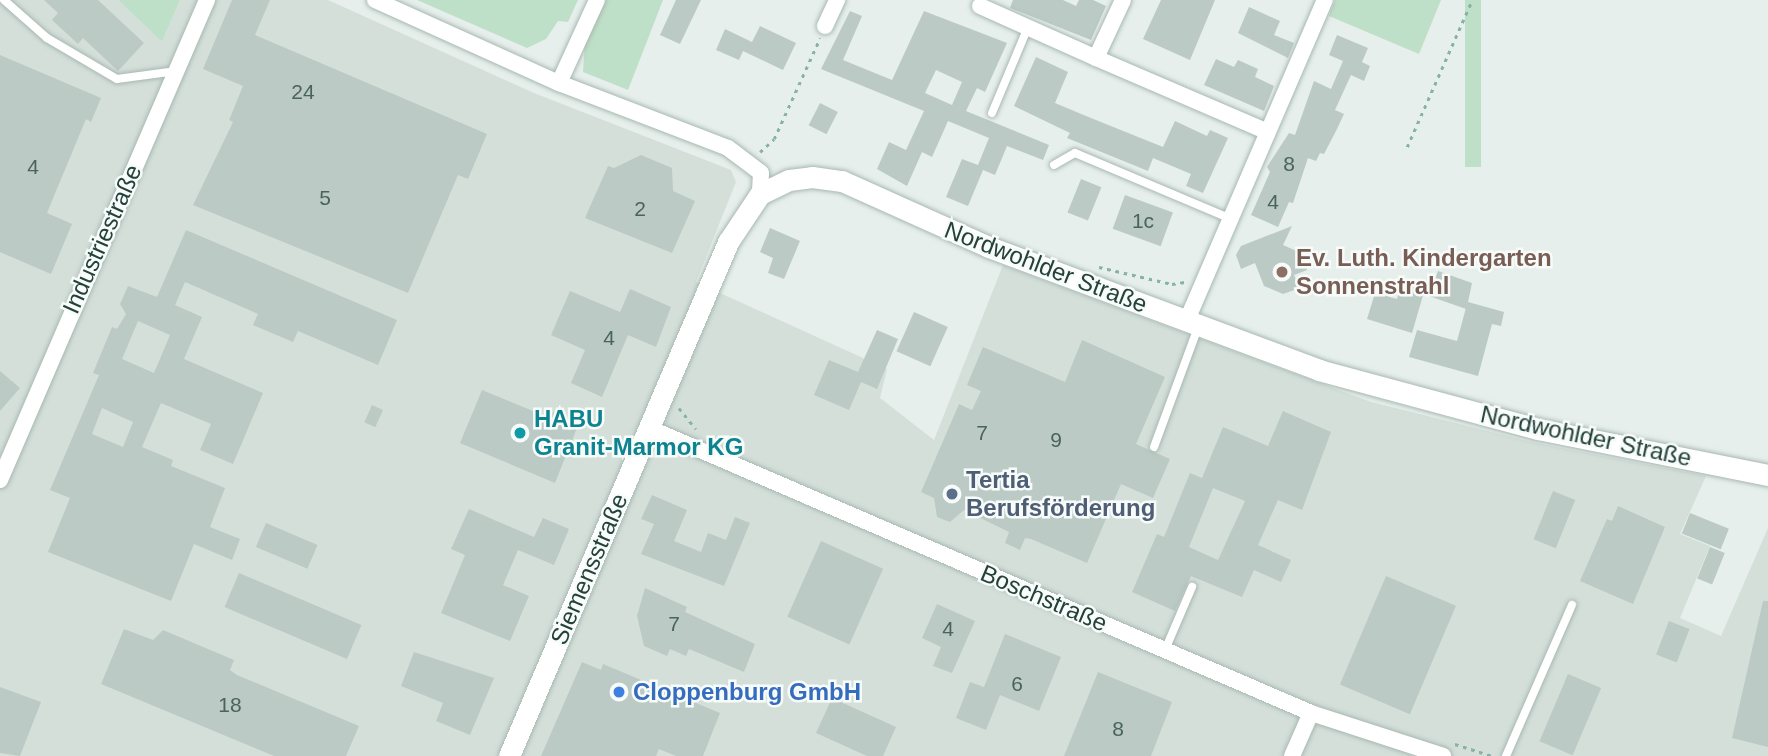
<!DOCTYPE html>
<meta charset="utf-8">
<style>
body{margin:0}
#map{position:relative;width:1768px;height:756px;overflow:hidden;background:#e6efeb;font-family:Helvetica,sans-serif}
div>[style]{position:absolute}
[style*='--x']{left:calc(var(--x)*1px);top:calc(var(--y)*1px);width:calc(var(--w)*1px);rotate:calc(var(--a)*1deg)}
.built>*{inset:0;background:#d4dfda}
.green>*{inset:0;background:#bfe0c8;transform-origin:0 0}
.building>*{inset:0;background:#bbcac4;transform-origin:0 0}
.path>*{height:2.5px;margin-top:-1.25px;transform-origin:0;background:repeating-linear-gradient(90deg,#86b3a5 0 3.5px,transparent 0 8.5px)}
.roads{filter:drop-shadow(0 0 2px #a8b8b2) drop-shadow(0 0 2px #a8b8b2)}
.service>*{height:8px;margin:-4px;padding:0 4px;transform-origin:4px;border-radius:4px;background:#fff}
.minor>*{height:16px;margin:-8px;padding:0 8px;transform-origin:8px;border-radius:8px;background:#fff}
.secondary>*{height:21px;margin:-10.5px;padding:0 10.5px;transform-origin:10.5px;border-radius:10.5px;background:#fff}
.dots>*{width:19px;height:19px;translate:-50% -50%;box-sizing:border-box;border:4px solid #f7fbf9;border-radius:50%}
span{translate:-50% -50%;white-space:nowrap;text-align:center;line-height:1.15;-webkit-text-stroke:5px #f7fbf9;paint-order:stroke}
.number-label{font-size:21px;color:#4a645c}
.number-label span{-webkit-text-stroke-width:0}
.street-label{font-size:24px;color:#24423a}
.education-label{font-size:24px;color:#785e54;font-weight:700}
.left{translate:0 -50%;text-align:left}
.culture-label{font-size:24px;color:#0d838f;font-weight:700}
.service-label{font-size:24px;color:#4e5e75;font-weight:700}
.shop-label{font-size:24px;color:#366cbe;font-weight:700}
</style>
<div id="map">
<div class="built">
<i style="clip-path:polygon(0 0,118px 0,162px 42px,180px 0,328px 0,534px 93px,731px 170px,736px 182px,696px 282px,887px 369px,880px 398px,934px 440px,1003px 265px,1371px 402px,1536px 443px,1706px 476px,1680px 534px,1710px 546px,1680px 618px,1721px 636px,1768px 528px,1768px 756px,0 756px)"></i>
</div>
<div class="green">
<i style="clip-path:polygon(118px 0,180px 0,162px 42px)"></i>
<i style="clip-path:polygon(417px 0,578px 0,568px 22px,558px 21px,546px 39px,527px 48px)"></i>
<i style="clip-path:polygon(603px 0,663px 0,628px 90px,583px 72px,585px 42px)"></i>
<i style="clip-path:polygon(1335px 0,1441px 0,1419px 54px,1329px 16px)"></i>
<i style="left:1465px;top:0;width:16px;height:167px"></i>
</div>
<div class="building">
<i style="clip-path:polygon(44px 0,98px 0,144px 43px,118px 71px,83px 38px,78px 44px,52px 20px,58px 13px)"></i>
<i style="clip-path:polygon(232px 0,270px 0,255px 35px,487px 134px,468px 179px,458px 175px,408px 293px,193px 205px,233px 122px,229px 120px,243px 86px,203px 69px)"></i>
<i style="clip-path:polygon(676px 0,701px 0,680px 44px,660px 35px)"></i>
<i style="clip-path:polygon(1013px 0,1063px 0,1076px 6px,1079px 0,1093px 0,1106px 6px,1091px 40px,1010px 8px)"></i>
<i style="clip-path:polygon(1161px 0,1215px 0,1190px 60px,1143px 39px)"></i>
<i style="clip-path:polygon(1249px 7px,1280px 21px,1274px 35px,1294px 43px,1288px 58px,1238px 33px)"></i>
<i style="clip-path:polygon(evenodd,850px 11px,862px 16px,843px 60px,892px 80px,924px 11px,1007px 43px,985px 92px,977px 88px,966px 111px,1049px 145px,1043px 160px,1007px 146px,995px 175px,983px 170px,968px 206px,946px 197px,962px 159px,978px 165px,989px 138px,948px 121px,932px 157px,922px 152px,907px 186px,877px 169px,889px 142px,906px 150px,924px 111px,821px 69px,850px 11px,936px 70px,962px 82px,952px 105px,925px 93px,936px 70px)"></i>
<i style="clip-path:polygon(760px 26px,796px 43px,783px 70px,743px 51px,739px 60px,716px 50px,725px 29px,752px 42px)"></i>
<i style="clip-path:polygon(1337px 35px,1368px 48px,1362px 62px,1370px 66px,1364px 81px,1351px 75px,1335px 110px,1344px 114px,1337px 129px,1324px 154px,1320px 153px,1316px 161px,1308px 158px,1293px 203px,1289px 202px,1278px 227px,1251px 215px,1270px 172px,1267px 167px,1289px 133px,1295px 135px,1314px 81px,1331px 89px,1343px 61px,1329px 55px)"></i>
<i style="clip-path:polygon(0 55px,101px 98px,91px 122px,86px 119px,47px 213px,72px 224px,51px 274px,0 252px)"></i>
<i style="clip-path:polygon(1036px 57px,1068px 72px,1055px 103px,1086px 116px,1163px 147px,1175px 121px,1207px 136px,1210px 130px,1228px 138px,1203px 193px,1186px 186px,1191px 174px,1153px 158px,1148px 171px,1067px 138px,1070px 133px,1014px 106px)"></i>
<i style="clip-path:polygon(1216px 59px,1234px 67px,1238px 60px,1258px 69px,1255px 77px,1274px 86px,1264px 111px,1204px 85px)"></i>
<i style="left:820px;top:103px;width:20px;height:25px;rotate:27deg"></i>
<i style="clip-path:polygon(641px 155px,672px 168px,673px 191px,695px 201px,672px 253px,585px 218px,608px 166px,614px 168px)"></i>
<i style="left:1081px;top:179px;width:22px;height:36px;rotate:22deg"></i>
<i style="left:1125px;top:195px;width:51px;height:36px;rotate:20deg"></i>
<i style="clip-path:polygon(1292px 226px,1283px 245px,1301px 253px,1307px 270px,1294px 275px,1300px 288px,1283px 294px,1264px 286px,1255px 263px,1241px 269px,1236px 255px,1241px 246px)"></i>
<i style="clip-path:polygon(770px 228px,800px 241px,784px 279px,768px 273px,773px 258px,760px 252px)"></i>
<i style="clip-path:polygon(evenodd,186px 230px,397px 320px,378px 365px,298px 331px,293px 342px,253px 325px,258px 314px,185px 282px,175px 305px,202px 317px,184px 359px,263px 393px,233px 464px,200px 450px,211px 424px,161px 403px,142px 447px,173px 460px,171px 466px,225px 488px,210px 527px,240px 539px,232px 560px,194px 544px,171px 601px,48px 552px,70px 498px,50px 490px,99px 375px,93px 373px,112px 327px,117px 329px,126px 314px,120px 304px,128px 286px,157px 297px,186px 230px,138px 321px,170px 335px,154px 373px,122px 359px,138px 321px,186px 230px,102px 408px,133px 422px,123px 447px,92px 434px,102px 408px)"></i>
<i style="clip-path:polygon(1438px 271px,1472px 283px,1468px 302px,1504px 312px,1501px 326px,1492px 324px,1478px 376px,1409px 357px,1417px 330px,1457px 341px,1467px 304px,1466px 309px,1429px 296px)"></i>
<i style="clip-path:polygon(1403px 278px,1426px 285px,1412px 333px,1367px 319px,1375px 293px,1397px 299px)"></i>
<i style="clip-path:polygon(630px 289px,671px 307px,656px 347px,628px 335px,602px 397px,571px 383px,585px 350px,551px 335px,570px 291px,620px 312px)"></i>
<i style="left:914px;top:312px;width:37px;height:43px;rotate:24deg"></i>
<i style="clip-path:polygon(877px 330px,898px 339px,877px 389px,861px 382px,849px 410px,814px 395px,829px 360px,858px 372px)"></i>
<i style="clip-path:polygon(1082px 340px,1165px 377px,1136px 444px,1170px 459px,1153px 498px,1121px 484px,1087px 563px,1031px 539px,1025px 538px,1020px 550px,1005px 543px,1009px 532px,964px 510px,950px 522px,937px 517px,934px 498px,921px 492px,959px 404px,972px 410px,981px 391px,967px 385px,983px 347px,1065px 382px)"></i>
<i style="clip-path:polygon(0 371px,20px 388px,0 411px)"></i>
<i style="clip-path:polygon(482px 390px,550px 418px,553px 412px,579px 423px,555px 483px,460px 443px)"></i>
<i style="left:372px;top:405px;width:12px;height:19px;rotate:24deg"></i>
<i style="clip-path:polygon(evenodd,1283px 411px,1331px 432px,1302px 510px,1278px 500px,1258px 545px,1291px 560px,1281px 582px,1254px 570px,1242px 597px,1191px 576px,1175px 611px,1132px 592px,1157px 534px,1164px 537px,1190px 473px,1202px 478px,1223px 427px,1268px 446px,1283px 411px,1213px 488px,1245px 501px,1218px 560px,1189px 547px,1213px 488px)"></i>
<i style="left:1553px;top:491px;width:24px;height:52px;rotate:22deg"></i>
<i style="clip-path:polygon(652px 495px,687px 510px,674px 541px,701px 552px,708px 533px,726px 540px,735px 517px,750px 523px,724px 586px,641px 554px,654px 524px,641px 519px)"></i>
<i style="clip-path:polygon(1618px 506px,1665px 527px,1633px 604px,1580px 581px,1607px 519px,1612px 521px)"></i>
<i style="clip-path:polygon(469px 509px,534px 537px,543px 518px,569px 529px,554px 565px,518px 550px,503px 585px,529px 596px,510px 641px,441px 613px,465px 555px,451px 549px)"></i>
<i style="left:1690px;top:513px;width:42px;height:22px;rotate:22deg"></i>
<i style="left:266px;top:523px;width:56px;height:26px;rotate:23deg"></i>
<i style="left:821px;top:541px;width:68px;height:83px;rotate:24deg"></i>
<i style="left:1710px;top:547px;width:16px;height:34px;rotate:22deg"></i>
<i style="left:239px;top:573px;width:133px;height:37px;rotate:23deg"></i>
<i style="left:1386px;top:576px;width:76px;height:118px;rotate:23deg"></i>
<i style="clip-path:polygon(645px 588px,687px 607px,685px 612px,755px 644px,744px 672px,689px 649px,686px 656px,670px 649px,667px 656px,644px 646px,637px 616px)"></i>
<i style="clip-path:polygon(1763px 601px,1768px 601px,1768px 747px,1732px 738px)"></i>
<i style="clip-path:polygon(937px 604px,975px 621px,952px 673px,933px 666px,941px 647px,922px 638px)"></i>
<i style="left:1669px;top:621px;width:22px;height:36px;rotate:21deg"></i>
<i style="clip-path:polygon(124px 629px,153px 640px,163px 630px,234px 660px,230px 670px,237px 675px,359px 726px,346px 756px,274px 756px,101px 684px)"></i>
<i style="clip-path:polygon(1005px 634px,1061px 657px,1039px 711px,1000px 695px,986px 730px,956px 718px,970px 682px,984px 687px)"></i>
<i style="clip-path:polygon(414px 652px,494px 678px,470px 735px,436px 721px,443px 703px,401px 686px)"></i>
<i style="clip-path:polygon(582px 662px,601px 670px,603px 664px,720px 713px,703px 756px,676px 756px,659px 749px,656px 756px,541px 756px)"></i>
<i style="clip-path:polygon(1098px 672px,1172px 702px,1151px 756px,1064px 756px)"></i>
<i style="left:1568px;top:674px;width:36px;height:73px;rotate:23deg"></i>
<i style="clip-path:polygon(0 687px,41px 702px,20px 756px,0 753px)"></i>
<i style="clip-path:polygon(832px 698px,896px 727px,883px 756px,867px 756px,816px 733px)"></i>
</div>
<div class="path">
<i style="--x:1407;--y:147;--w:161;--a:-66.1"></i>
<i style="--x:760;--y:152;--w:19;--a:-43"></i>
<i style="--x:774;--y:139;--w:111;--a:-65.5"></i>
<i style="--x:1099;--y:267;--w:75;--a:13.1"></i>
<i style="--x:1172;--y:284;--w:13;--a:-9"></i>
<i style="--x:679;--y:408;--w:27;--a:51"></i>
<i style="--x:1455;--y:744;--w:39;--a:18"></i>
</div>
<div class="roads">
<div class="service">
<i style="--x:4;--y:0;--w:57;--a:41.5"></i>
<i style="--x:47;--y:38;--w:81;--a:30.4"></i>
<i style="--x:117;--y:79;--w:60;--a:-7.7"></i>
<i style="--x:992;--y:113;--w:93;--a:-67.3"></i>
<i style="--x:1054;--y:165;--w:24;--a:-30"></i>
<i style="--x:1075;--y:153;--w:169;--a:22.9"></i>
<i style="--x:1154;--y:447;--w:130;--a:-69.8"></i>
<i style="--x:1165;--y:650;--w:69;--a:-66.8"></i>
<i style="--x:1506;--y:756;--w:165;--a:-66.4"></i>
</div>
<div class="minor">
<i style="--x:375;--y:0;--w:202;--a:24.3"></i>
<i style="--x:559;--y:83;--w:181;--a:21"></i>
<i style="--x:728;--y:148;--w:41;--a:37.1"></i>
<i style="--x:761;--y:173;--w:21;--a:93"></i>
<i style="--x:1123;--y:0;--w:64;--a:115"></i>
<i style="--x:1096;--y:58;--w:187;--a:23.3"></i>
<i style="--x:980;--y:6;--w:127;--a:24.1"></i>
<i style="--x:825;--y:26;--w:29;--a:-65"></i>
<i style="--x:559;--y:83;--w:91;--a:-65.4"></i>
<i style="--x:1187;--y:320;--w:348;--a:-66.7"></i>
<i style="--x:649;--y:428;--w:721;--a:23.29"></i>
<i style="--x:1311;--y:713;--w:139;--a:18"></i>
<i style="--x:0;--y:480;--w:523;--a:-66.67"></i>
<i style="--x:1292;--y:756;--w:47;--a:-66.2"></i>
</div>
<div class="secondary">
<i style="--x:509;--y:756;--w:559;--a:-66.92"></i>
<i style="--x:728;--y:242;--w:58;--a:-56.3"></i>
<i style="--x:760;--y:194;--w:32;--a:-26"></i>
<i style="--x:789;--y:180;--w:23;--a:-7"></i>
<i style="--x:812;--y:177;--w:30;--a:8"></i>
<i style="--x:842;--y:181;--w:161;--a:24.2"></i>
<i style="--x:989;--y:247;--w:352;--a:20.4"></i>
<i style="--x:1319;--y:370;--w:227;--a:15.1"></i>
<i style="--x:1538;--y:429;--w:235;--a:11.3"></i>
</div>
</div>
<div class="dots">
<i style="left:1282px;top:272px;background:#8d6e63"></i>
<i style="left:520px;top:433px;background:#0f9aa8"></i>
<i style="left:952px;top:494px;background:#5c6f8a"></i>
<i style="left:619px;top:692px;background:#3f7fe0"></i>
</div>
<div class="number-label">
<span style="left:303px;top:92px">24</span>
<span style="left:1289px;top:164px">8</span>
<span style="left:33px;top:167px">4</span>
<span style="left:325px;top:198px">5</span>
<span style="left:1273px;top:202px">4</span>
<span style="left:640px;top:209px">2</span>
<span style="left:1143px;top:221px">1c</span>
<span style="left:609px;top:338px">4</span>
<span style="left:982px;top:433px">7</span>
<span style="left:1056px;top:440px">9</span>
<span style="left:674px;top:624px">7</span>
<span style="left:948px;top:629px">4</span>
<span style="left:1017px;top:684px">6</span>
<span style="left:230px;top:705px">18</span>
<span style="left:1118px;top:729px">8</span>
</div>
<div class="street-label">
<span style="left:102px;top:239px;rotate:-66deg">Industriestraße</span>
<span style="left:1046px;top:267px;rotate:21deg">Nordwohlder Straße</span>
<span style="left:1586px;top:436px;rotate:12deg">Nordwohlder Straße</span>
<span style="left:589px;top:569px;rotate:-67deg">Siemensstraße</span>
<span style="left:1044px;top:598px;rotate:23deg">Boschstraße</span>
</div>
<div class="education-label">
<span class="left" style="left:1296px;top:272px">Ev. Luth. Kindergarten<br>Sonnenstrahl</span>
</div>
<div class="culture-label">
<span class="left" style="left:534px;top:433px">HABU<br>Granit-Marmor KG</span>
</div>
<div class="service-label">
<span class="left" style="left:966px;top:494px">Tertia<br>Berufsförderung</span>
</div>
<div class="shop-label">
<span class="left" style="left:633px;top:692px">Cloppenburg GmbH</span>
</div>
</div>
